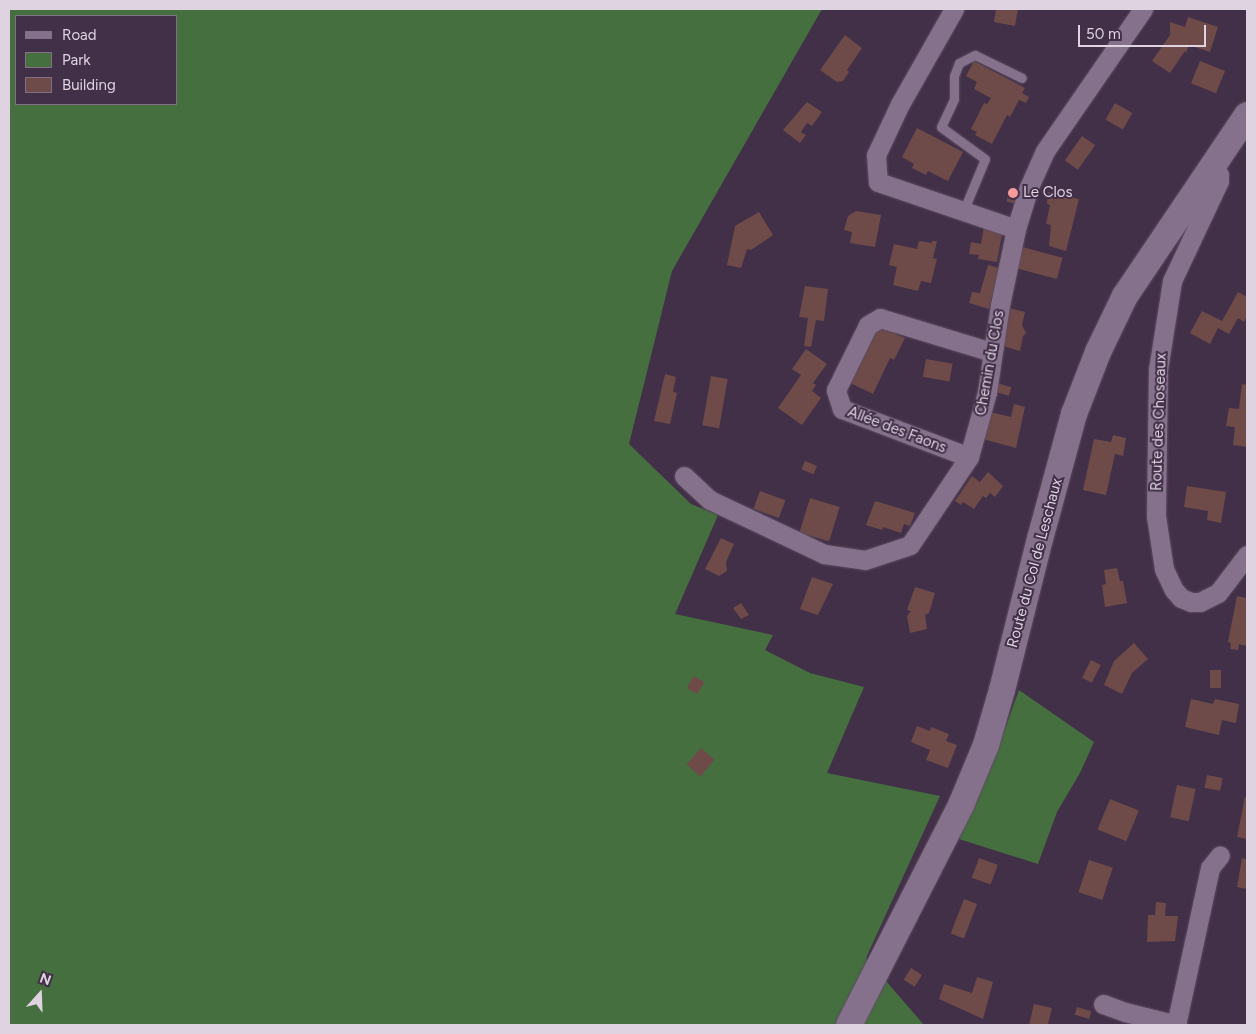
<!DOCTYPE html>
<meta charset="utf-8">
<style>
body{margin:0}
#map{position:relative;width:1256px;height:1034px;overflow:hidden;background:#423048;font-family:Figtree,sans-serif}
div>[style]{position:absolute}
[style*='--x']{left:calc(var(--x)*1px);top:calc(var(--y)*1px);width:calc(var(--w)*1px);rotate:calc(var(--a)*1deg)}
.green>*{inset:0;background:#456f3f}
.building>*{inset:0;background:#6e4b49;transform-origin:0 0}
.roads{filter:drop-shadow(0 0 1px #5c4c60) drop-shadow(0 0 1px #5c4c60)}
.service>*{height:9px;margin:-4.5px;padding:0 4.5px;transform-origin:4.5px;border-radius:4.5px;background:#86718c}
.minor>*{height:19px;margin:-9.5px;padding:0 9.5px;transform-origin:9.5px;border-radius:9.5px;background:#86718c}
.secondary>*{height:26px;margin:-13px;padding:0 13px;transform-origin:13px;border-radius:13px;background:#86718c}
.dots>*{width:14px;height:14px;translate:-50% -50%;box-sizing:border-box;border:2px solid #423048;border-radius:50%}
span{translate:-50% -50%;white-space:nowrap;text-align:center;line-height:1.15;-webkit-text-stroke:4px #423048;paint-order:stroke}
.poi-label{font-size:15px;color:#dfd3e2}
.left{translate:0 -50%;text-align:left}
.street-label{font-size:15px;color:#dfd3e2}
.frame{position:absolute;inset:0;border:10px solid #dfd3e2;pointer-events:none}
.legend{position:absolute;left:15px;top:15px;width:162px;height:90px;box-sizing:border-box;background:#423048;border:1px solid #817186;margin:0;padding:6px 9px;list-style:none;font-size:15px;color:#dfd3e2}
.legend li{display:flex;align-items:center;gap:10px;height:25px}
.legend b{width:25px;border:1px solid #817186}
.north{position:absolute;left:15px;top:969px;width:50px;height:50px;-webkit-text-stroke:4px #423048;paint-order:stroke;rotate:20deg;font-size:14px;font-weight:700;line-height:20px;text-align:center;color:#dfd3e2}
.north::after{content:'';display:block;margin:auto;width:18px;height:22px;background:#dfd3e2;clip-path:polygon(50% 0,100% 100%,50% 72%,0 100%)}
.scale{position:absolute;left:1078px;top:25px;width:128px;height:22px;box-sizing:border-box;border:2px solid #dfd3e2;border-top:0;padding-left:6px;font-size:15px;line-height:18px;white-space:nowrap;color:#dfd3e2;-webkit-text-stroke:4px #423048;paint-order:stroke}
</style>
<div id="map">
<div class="green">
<i style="clip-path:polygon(evenodd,9px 9px,822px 9px,672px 271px,629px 444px,691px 504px,718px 515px,675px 614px,773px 635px,765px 650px,810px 673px,864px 687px,827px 773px,940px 796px,866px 958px,924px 1025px,9px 1025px,9px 9px,16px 16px,176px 16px,176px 104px,16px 104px,16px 16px)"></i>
<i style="clip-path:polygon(1019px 690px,1094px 742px,1080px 773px,1057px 812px,1038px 864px,959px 839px,996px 753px)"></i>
</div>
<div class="building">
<i style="clip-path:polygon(996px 9px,1018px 9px,1015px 26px,994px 22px)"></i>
<i style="clip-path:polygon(1188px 17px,1218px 27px,1210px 52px,1189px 45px,1186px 53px,1185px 51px,1170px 73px,1152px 61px,1170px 35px,1170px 22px,1185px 27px)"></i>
<i style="clip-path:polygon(845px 35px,862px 48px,847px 70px,849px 72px,843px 81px,837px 82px,820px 70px)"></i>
<i style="clip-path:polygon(974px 61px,1025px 88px,1022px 93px,1029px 97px,1026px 103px,1019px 100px,1010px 117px,1007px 115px,992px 144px,975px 135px,977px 132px,971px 129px,984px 103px,987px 104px,991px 98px,974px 89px,977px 82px,966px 76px)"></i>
<i style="left:1200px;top:61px;width:27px;height:24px;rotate:22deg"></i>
<i style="clip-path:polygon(807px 102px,822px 112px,812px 126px,807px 123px,801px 132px,806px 135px,800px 143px,783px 130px)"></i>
<i style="left:1115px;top:103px;width:20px;height:19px;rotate:30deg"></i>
<i style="clip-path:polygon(917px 128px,963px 152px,948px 181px,928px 171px,926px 175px,912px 168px,914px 164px,902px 157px)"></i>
<i style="left:1082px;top:136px;width:16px;height:30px;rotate:35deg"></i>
<i style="left:1010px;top:188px;width:8px;height:14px;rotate:14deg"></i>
<i style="clip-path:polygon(1048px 192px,1079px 199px,1066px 251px,1049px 246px,1051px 225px,1046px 224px,1050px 205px,1047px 204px)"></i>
<i style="clip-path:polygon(856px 211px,881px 215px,875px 247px,850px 243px,852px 232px,844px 230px,848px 216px)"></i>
<i style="clip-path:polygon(759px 212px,773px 235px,751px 250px,747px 249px,741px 268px,727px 265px,735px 226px)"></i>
<i style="clip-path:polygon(984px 226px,1003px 229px,997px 262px,978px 259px,979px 255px,969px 254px,971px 242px,981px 244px)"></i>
<i style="clip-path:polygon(919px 241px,932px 243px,932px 241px,937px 241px,933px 258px,937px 259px,931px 283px,921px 281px,918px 291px,893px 285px,897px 267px,889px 265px,894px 244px,917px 249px)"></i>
<i style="left:1022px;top:247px;width:42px;height:22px;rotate:15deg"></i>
<i style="clip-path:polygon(988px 265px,999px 268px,989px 309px,969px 303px,972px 292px,980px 293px)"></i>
<i style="clip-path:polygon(805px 286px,828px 289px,824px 321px,816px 320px,811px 347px,804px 346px,808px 318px,799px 317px)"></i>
<i style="clip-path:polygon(1238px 292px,1247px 297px,1247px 316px,1244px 322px,1238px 318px,1229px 334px,1218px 328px,1210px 344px,1190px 333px,1202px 311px,1222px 321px)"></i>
<i style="clip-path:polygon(1009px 308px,1025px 312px,1022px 325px,1026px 333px,1023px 336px,1020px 351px,1000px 345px)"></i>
<i style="clip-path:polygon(878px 326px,905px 338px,894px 360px,890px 358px,873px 394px,846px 381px)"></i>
<i style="clip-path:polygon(806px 349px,827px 364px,813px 383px,816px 385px,812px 391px,821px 398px,802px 425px,778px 408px,801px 375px,792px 369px)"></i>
<i style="left:926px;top:359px;width:27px;height:18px;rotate:10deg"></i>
<i style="clip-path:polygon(665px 374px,676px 377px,673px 392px,677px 393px,670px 424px,654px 421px)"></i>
<i style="left:711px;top:376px;width:17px;height:50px;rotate:10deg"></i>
<i style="left:997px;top:383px;width:15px;height:9px;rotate:16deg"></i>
<i style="clip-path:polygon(1242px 384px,1247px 385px,1247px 447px,1233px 445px,1235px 427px,1226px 426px,1229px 408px,1239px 409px)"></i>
<i style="clip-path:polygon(1014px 404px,1025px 407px,1016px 448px,979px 438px,986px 411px,1011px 417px)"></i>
<i style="clip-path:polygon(1113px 435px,1126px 438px,1123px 456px,1115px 454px,1106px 495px,1083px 490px,1094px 439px,1111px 442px)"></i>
<i style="left:805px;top:461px;width:13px;height:9px;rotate:23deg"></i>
<i style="clip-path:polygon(988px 472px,1003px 486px,995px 497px,990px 493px,986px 498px,983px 496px,974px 509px,963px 502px,961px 505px,955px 501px,972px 476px,980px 482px)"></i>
<i style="clip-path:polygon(1187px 486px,1226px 492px,1221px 523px,1207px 520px,1208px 511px,1184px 507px)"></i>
<i style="left:760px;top:491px;width:27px;height:19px;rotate:20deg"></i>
<i style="left:810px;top:498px;width:31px;height:36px;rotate:17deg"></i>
<i style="clip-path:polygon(875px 501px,915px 513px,910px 526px,904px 524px,901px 533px,883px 527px,882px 530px,866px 525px)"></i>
<i style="clip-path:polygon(721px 538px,734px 544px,726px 562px,727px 571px,719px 576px,705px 569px)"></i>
<i style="clip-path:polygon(1117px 568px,1120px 581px,1123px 581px,1127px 603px,1105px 607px,1102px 585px,1106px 584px,1104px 570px)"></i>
<i style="clip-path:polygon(812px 577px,833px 584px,818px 615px,800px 609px)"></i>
<i style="clip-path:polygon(915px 587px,935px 593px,929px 613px,925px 615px,927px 629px,910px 633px,907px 616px,911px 611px,907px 610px)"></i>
<i style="clip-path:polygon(1237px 596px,1247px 598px,1247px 646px,1239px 644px,1238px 650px,1230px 649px,1231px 643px,1228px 642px)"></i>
<i style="clip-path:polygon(741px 603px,749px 615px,741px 619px,733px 608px)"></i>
<i style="clip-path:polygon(1134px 643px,1148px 659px,1132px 673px,1122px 694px,1104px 685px,1114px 661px)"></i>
<i style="left:1091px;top:660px;width:11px;height:20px;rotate:27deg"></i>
<i style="left:1210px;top:670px;width:11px;height:18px"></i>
<i style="left:694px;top:676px;width:12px;height:14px;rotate:31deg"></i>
<i style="clip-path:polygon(1191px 699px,1213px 704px,1215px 699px,1239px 704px,1236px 723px,1222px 720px,1219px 735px,1185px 727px)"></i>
<i style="clip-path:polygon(917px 726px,930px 731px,931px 727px,949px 734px,946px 741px,957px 745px,948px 768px,926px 760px,930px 750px,911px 742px)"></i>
<i style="left:701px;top:748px;width:18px;height:22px;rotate:41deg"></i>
<i style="left:1207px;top:775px;width:16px;height:13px;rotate:11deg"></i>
<i style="left:1177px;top:785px;width:19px;height:33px;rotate:12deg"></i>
<i style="clip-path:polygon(1245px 797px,1247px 797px,1247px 839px,1237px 837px)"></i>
<i style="left:1110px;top:799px;width:31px;height:33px;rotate:22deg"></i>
<i style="left:979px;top:858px;width:20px;height:21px;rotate:20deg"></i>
<i style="clip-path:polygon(1242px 858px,1247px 860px,1247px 889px,1237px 887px)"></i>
<i style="left:1089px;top:860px;width:25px;height:34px;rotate:18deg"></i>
<i style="left:964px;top:899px;width:14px;height:37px;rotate:21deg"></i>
<i style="clip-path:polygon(1156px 902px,1166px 903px,1165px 916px,1178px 916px,1175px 941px,1147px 942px,1148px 915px,1155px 915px)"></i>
<i style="left:911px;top:968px;width:13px;height:14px;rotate:32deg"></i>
<i style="clip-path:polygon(977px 977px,993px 982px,983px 1019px,939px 999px,944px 984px,972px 993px)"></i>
<i style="clip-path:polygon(1034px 1004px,1052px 1008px,1048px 1024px,1052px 1025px,1029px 1025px)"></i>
<i style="left:1077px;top:1007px;width:15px;height:8px;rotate:16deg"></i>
</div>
<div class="roads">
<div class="service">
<i style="--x:963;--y:212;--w:57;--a:-67.5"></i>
<i style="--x:985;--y:159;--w:54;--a:-144"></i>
<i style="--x:941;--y:127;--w:31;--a:-65"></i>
<i style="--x:954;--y:99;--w:23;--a:-90"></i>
<i style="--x:954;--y:76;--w:14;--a:-69"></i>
<i style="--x:959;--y:63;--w:18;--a:-27"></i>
<i style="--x:975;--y:55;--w:52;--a:26.1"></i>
</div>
<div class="minor">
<i style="--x:954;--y:9;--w:109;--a:119.6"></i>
<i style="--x:900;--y:104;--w:56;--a:115.2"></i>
<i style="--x:876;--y:155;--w:27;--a:86"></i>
<i style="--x:878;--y:182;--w:146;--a:18.8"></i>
<i style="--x:1213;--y:166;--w:11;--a:56"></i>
<i style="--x:1219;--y:175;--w:6;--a:90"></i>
<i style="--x:1219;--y:181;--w:110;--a:115.2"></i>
<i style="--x:1172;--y:281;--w:89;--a:99"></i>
<i style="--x:1158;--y:369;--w:147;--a:90.8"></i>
<i style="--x:1156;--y:516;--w:54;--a:81.4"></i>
<i style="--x:1164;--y:569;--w:23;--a:65"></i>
<i style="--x:1174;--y:590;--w:11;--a:49"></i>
<i style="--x:1181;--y:598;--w:11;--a:22"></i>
<i style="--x:1191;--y:602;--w:9;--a:0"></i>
<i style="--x:1200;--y:602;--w:20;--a:-27"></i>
<i style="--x:1218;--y:593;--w:48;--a:-52.7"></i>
<i style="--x:969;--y:457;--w:136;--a:-159.3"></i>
<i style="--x:842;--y:409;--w:20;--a:-108"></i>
<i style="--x:836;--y:390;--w:72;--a:-63.8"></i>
<i style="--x:868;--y:325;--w:14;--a:-30"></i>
<i style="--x:880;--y:318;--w:117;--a:16.9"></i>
<i style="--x:684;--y:476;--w:35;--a:43"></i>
<i style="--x:710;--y:500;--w:126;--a:25.3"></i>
<i style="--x:824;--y:554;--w:41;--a:8.3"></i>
<i style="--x:865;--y:560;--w:47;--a:-18.4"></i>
<i style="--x:910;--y:545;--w:106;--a:-56.2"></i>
<i style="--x:969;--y:457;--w:67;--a:-74.5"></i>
<i style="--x:987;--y:392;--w:88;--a:-81.5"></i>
<i style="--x:1000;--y:305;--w:78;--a:-78.1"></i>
<i style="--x:1016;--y:229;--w:44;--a:-72.8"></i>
<i style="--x:1029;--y:187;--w:39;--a:-66"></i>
<i style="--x:1045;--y:151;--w:173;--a:-55.4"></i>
<i style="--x:1103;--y:1004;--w:23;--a:20"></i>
<i style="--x:1125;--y:1012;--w:54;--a:14"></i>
<i style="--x:1176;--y:1025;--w:161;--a:-77.8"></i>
<i style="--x:1210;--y:868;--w:16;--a:-52"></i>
</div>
<div class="secondary">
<i style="--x:849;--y:1025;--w:247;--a:-63"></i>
<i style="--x:961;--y:805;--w:65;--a:-67.4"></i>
<i style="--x:986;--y:745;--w:57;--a:-73.8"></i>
<i style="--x:1002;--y:690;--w:156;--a:-75.9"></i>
<i style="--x:1040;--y:539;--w:130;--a:-74.8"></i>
<i style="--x:1074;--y:414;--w:66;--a:-68.8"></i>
<i style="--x:1098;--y:352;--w:62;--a:-64.3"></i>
<i style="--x:1125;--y:296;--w:218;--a:-56"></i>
</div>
</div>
<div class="dots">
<i style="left:1013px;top:193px;background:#f59b9a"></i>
</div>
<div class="poi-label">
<span class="left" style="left:1023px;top:193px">Le Clos</span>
</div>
<div class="street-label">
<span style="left:990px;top:363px;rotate:-80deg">Chemin du Clos</span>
<span style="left:1159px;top:422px;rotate:-88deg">Route des Choseaux</span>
<span style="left:897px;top:430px;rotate:21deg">Allée des Faons</span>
<span style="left:1035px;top:563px;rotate:-75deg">Route du Col de Leschaux</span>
</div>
<div class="frame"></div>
<ul class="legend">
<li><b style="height:6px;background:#86718c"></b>Road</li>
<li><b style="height:14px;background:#456f3f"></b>Park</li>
<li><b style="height:14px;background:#6e4b49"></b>Building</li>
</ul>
<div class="north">N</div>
<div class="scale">50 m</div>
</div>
